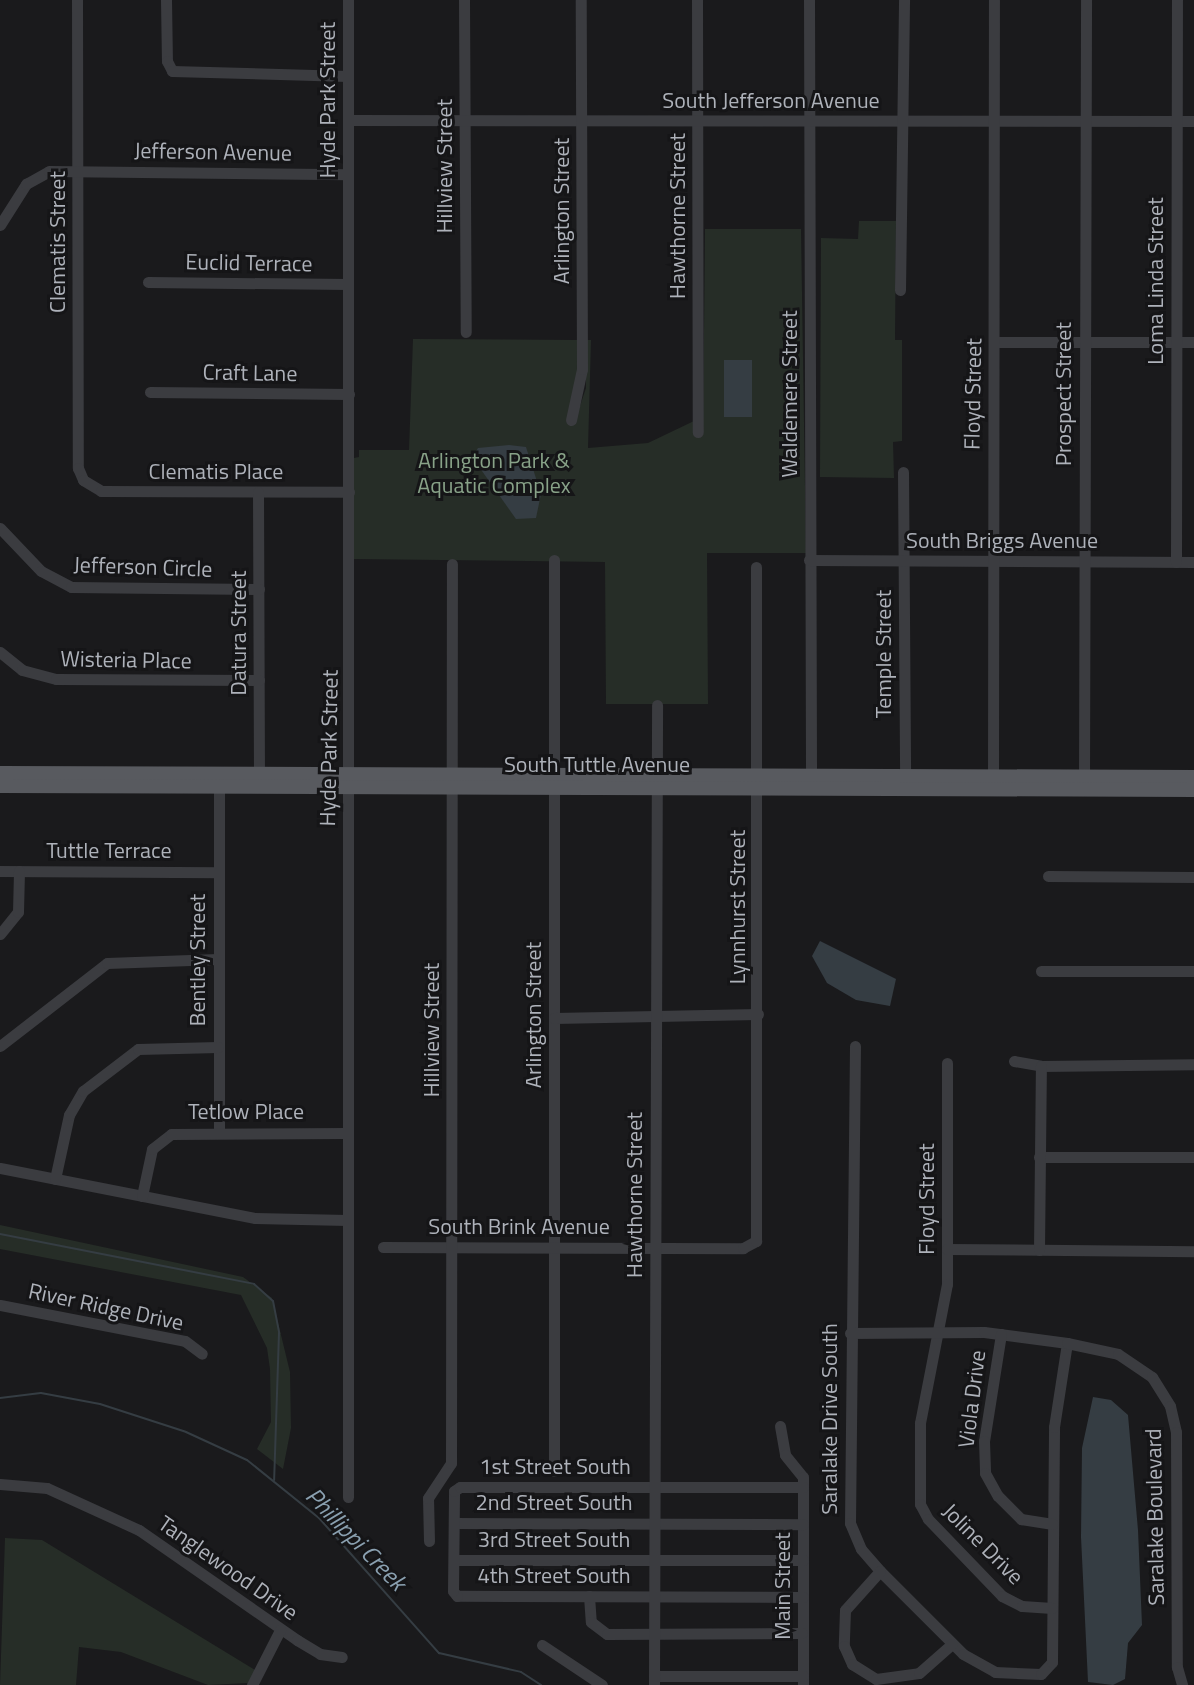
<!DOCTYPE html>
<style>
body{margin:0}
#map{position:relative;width:1194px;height:1685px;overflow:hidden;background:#1a1a1c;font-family:"Titillium Web",sans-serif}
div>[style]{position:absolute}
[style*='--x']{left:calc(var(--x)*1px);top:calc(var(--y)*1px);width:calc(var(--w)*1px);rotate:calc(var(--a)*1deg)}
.green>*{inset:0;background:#262d27}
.water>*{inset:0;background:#353d43;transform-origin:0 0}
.stream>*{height:2px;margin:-1px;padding:0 1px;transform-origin:1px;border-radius:1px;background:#353d43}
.minor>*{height:11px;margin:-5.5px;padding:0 5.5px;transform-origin:5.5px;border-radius:5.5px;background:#3b3c40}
.major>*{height:14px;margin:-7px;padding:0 7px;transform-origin:7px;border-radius:7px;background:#585a5f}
span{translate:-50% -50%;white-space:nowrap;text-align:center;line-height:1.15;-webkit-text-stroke:6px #151517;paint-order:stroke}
.street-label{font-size:22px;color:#aeb2ba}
.park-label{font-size:22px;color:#88a288}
.water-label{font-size:24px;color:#8aa0b0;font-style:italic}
</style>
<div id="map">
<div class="green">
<i style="clip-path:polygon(859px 221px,896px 221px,895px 340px,902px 340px,902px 441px,893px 442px,894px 478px,820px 477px,821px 238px,858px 239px)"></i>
<i style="clip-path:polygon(705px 229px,801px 229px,806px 553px,707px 553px,708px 704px,606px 704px,605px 562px,354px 559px,354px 458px,359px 457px,359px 450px,409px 450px,413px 339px,578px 340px,578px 412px,586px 388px,586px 340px,591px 340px,588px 448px,648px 443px,694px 421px,694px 436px,703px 436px)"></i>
<i style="clip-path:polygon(0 1225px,243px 1277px,272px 1298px,290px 1372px,291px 1428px,283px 1469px,257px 1449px,271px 1422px,270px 1369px,267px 1348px,241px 1295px,0 1249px)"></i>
<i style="clip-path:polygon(5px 1538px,42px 1540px,255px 1670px,248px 1683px,208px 1685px,121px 1652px,79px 1647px,76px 1685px,0 1685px)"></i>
</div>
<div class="water">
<i style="left:724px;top:360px;width:28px;height:57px"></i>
<i style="clip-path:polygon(509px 445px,526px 447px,541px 494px,536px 518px,516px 519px,472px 457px,478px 448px)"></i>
<i style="clip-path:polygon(820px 941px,896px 979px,890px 1006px,856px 1000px,827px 983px,812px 956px)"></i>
<i style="clip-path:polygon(1093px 1397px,1111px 1400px,1128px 1415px,1138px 1530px,1142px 1625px,1128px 1643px,1125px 1679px,1113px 1685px,1088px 1682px,1081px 1537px,1082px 1448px)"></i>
</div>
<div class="stream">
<i style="--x:0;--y:1234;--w:259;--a:11.1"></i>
<i style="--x:254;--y:1284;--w:25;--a:42"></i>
<i style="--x:273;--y:1301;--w:33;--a:79"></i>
<i style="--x:279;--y:1333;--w:147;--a:91.9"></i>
<i style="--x:0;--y:1398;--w:41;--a:-7"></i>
<i style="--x:41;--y:1393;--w:60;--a:10.6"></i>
<i style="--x:100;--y:1404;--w:90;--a:18"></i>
<i style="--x:186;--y:1432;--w:67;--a:24.7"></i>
<i style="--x:247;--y:1460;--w:92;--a:38.9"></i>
<i style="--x:319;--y:1518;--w:181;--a:48.4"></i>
<i style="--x:439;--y:1653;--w:84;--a:13"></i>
<i style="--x:521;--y:1672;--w:24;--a:33"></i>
</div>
<div class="minor">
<i style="--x:77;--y:0;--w:468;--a:89.9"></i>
<i style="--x:78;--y:468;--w:13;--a:67"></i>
<i style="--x:83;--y:480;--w:21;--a:31"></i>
<i style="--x:101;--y:491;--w:248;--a:0.2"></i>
<i style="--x:166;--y:0;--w:61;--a:89.1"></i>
<i style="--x:167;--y:61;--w:11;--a:63"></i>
<i style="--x:172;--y:71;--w:176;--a:1.6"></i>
<i style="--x:464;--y:0;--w:332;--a:89.7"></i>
<i style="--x:697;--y:0;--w:432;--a:89.9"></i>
<i style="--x:809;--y:0;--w:783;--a:89.85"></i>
<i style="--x:349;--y:120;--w:845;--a:0.07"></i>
<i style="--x:0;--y:225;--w:49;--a:-57.6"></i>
<i style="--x:26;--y:184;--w:26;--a:-29"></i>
<i style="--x:49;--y:171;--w:299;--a:0.6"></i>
<i style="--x:148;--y:282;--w:200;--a:0.6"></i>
<i style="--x:900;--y:290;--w:290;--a:-89.2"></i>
<i style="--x:995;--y:342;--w:199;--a:0"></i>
<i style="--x:150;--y:392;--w:199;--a:0.6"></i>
<i style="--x:571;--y:420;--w:52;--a:-77.8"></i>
<i style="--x:582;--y:369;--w:369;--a:-90.2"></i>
<i style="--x:903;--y:472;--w:311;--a:89.6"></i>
<i style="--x:258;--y:492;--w:282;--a:89.8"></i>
<i style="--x:0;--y:528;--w:59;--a:46.4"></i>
<i style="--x:41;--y:571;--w:34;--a:28"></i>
<i style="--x:71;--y:587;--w:188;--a:0.6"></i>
<i style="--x:554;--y:560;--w:911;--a:90"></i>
<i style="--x:809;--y:560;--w:385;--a:0.3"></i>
<i style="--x:1176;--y:562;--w:562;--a:-89.9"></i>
<i style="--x:0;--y:652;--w:28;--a:39"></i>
<i style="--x:22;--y:670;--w:35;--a:15"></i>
<i style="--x:56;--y:679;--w:203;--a:0.3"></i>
<i style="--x:993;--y:783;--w:783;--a:-89.93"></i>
<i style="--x:1084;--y:783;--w:783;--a:-89.85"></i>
<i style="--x:0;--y:871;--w:219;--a:0.3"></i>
<i style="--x:1048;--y:876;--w:146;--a:0.4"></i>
<i style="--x:0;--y:934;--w:28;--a:-51"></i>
<i style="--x:18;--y:912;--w:41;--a:-88.6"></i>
<i style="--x:1041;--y:971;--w:153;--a:0"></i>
<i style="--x:554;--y:1018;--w:204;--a:-1.1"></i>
<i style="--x:0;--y:1046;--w:135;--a:-37.8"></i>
<i style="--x:107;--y:963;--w:111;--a:-2.1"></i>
<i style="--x:855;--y:1046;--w:477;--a:90.6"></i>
<i style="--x:850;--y:1523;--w:28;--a:67"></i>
<i style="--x:861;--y:1549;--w:29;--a:49"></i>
<i style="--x:880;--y:1571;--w:117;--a:45"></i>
<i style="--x:963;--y:1654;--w:37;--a:29"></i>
<i style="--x:995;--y:1672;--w:46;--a:2.5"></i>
<i style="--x:1041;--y:1674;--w:16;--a:-47"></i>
<i style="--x:1052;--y:1662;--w:235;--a:-89.5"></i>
<i style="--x:1054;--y:1427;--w:85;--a:-81.2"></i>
<i style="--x:1014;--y:1061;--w:27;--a:10"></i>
<i style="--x:1041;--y:1066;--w:153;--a:-0.7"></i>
<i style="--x:947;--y:1063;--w:221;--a:90"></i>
<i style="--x:947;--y:1284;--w:142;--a:101"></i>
<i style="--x:920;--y:1423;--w:81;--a:90"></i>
<i style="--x:920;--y:1504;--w:17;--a:62"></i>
<i style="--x:928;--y:1519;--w:107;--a:46.1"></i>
<i style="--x:1002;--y:1596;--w:22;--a:27"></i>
<i style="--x:1022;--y:1606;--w:30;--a:4"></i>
<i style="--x:219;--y:1132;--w:345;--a:-90"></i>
<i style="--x:1039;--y:1157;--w:155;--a:0"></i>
<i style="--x:0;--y:1168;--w:260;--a:11.1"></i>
<i style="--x:255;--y:1218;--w:92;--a:1.2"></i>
<i style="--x:55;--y:1179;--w:66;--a:-77.7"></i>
<i style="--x:69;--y:1115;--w:28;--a:-60"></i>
<i style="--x:83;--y:1091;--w:69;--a:-37.4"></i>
<i style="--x:138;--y:1049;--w:80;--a:-1.4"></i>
<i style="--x:142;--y:1196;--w:48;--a:-78"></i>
<i style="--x:152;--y:1149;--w:24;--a:-38"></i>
<i style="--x:171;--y:1134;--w:176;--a:-0.3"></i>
<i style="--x:383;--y:1247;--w:360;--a:0.2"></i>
<i style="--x:743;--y:1248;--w:15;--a:-28"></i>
<i style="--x:756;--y:1241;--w:674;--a:-90"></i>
<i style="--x:947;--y:1249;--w:247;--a:0.5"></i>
<i style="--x:1039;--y:1250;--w:184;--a:-89.4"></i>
<i style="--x:0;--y:1305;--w:188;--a:11"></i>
<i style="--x:185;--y:1341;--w:21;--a:37"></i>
<i style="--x:850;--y:1333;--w:134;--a:-0.4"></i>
<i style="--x:984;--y:1332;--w:84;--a:7.5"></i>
<i style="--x:1067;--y:1343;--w:52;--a:12.2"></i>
<i style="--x:1118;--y:1354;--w:41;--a:34.1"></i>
<i style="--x:1152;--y:1377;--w:34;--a:58"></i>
<i style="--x:1170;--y:1406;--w:27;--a:77"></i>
<i style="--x:1176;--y:1432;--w:235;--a:89.8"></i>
<i style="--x:1177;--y:1667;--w:19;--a:74"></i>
<i style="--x:1001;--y:1334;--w:108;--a:99"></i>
<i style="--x:984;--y:1441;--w:32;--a:88"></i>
<i style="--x:985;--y:1473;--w:26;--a:61"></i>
<i style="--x:998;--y:1496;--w:33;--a:45"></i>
<i style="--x:1021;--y:1519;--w:32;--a:9"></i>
<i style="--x:780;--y:1426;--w:29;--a:80"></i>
<i style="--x:785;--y:1455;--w:28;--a:51"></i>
<i style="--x:803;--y:1477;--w:208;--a:90"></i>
<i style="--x:0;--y:1484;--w:47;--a:4.9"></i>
<i style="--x:47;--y:1488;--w:101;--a:24.5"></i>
<i style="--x:139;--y:1530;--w:193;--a:34.8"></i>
<i style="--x:297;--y:1640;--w:27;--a:31"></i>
<i style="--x:320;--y:1654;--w:22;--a:8"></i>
<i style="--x:348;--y:1497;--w:1497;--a:-90"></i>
<i style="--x:454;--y:1523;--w:349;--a:0.2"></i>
<i style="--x:429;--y:1541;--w:43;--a:-91.3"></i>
<i style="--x:428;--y:1498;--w:42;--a:-56.7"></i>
<i style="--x:451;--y:1463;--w:899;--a:-89.94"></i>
<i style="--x:454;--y:1560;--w:349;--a:0"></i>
<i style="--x:880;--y:1571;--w:52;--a:131.9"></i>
<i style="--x:845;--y:1610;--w:36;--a:92"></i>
<i style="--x:844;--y:1646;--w:20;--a:66"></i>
<i style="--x:852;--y:1664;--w:28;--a:32"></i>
<i style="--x:876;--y:1679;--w:43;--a:-7.9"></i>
<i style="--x:919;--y:1673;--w:44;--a:-41.3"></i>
<i style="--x:589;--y:1596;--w:26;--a:86"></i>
<i style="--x:591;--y:1622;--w:20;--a:37"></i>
<i style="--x:607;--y:1634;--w:195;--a:-0.3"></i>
<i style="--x:803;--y:1597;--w:346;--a:-179.8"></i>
<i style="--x:457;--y:1596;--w:6;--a:-129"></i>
<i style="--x:453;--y:1591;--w:100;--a:-89.4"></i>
<i style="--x:454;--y:1491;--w:7;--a:-34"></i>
<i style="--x:460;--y:1487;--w:343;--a:0"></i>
<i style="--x:542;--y:1645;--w:72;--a:33.7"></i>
<i style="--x:654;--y:1676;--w:149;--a:0"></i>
<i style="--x:252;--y:1685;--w:62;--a:-63"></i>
<i style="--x:654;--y:1685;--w:980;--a:-89.82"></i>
</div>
<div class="major">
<i style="--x:0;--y:773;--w:1194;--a:0.19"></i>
<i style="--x:0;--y:786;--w:1194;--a:0.19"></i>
</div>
<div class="street-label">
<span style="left:328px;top:100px;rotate:-90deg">Hyde Park Street</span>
<span style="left:771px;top:101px">South Jefferson Avenue</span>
<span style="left:213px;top:152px;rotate:1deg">Jefferson Avenue</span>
<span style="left:445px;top:166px;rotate:-90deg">Hillview Street</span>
<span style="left:562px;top:211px;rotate:-90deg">Arlington Street</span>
<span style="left:678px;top:216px;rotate:-90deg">Hawthorne Street</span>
<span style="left:58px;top:242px;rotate:-90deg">Clematis Street</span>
<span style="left:249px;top:263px;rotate:1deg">Euclid Terrace</span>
<span style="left:1156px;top:281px;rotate:-90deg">Loma Linda Street</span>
<span style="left:250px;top:373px;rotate:1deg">Craft Lane</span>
<span style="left:790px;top:394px;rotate:-90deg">Waldemere Street</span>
<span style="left:973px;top:394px;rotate:-89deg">Floyd Street</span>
<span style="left:1064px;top:394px;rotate:-90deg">Prospect Street</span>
<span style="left:216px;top:472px">Clematis Place</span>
<span style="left:1002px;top:541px">South Briggs Avenue</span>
<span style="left:143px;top:567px;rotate:2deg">Jefferson Circle</span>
<span style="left:239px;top:633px;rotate:-90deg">Datura Street</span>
<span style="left:884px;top:654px;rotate:-90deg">Temple Street</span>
<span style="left:126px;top:660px;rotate:1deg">Wisteria Place</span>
<span style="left:329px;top:748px;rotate:-89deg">Hyde Park Street</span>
<span style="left:597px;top:765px">South Tuttle Avenue</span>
<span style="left:109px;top:851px">Tuttle Terrace</span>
<span style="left:738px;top:907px;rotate:-90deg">Lynnhurst Street</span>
<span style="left:198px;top:960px;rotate:-90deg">Bentley Street</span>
<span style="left:534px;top:1015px;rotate:-90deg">Arlington Street</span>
<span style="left:432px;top:1030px;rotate:-90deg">Hillview Street</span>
<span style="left:246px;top:1112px">Tetlow Place</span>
<span style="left:635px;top:1195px;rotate:-90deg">Hawthorne Street</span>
<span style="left:927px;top:1199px;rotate:-90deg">Floyd Street</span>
<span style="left:519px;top:1227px">South Brink Avenue</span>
<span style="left:106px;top:1307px;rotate:12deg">River Ridge Drive</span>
<span style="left:972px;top:1399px;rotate:-83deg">Viola Drive</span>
<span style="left:830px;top:1419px;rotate:-90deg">Saralake Drive South</span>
<span style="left:555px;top:1467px">1st Street South</span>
<span style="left:554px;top:1503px">2nd Street South</span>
<span style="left:1155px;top:1517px;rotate:-91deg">Saralake Boulevard</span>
<span style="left:554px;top:1540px">3rd Street South</span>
<span style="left:983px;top:1544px;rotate:45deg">Joline Drive</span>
<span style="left:228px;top:1568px;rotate:35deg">Tanglewood Drive</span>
<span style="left:554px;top:1576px">4th Street South</span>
<span style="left:783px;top:1586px;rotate:-90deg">Main Street</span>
</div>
<div class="park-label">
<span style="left:494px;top:473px">Arlington Park &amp;<br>Aquatic Complex</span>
</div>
<div class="water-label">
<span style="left:356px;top:1539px;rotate:46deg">Phillippi Creek</span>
</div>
</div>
